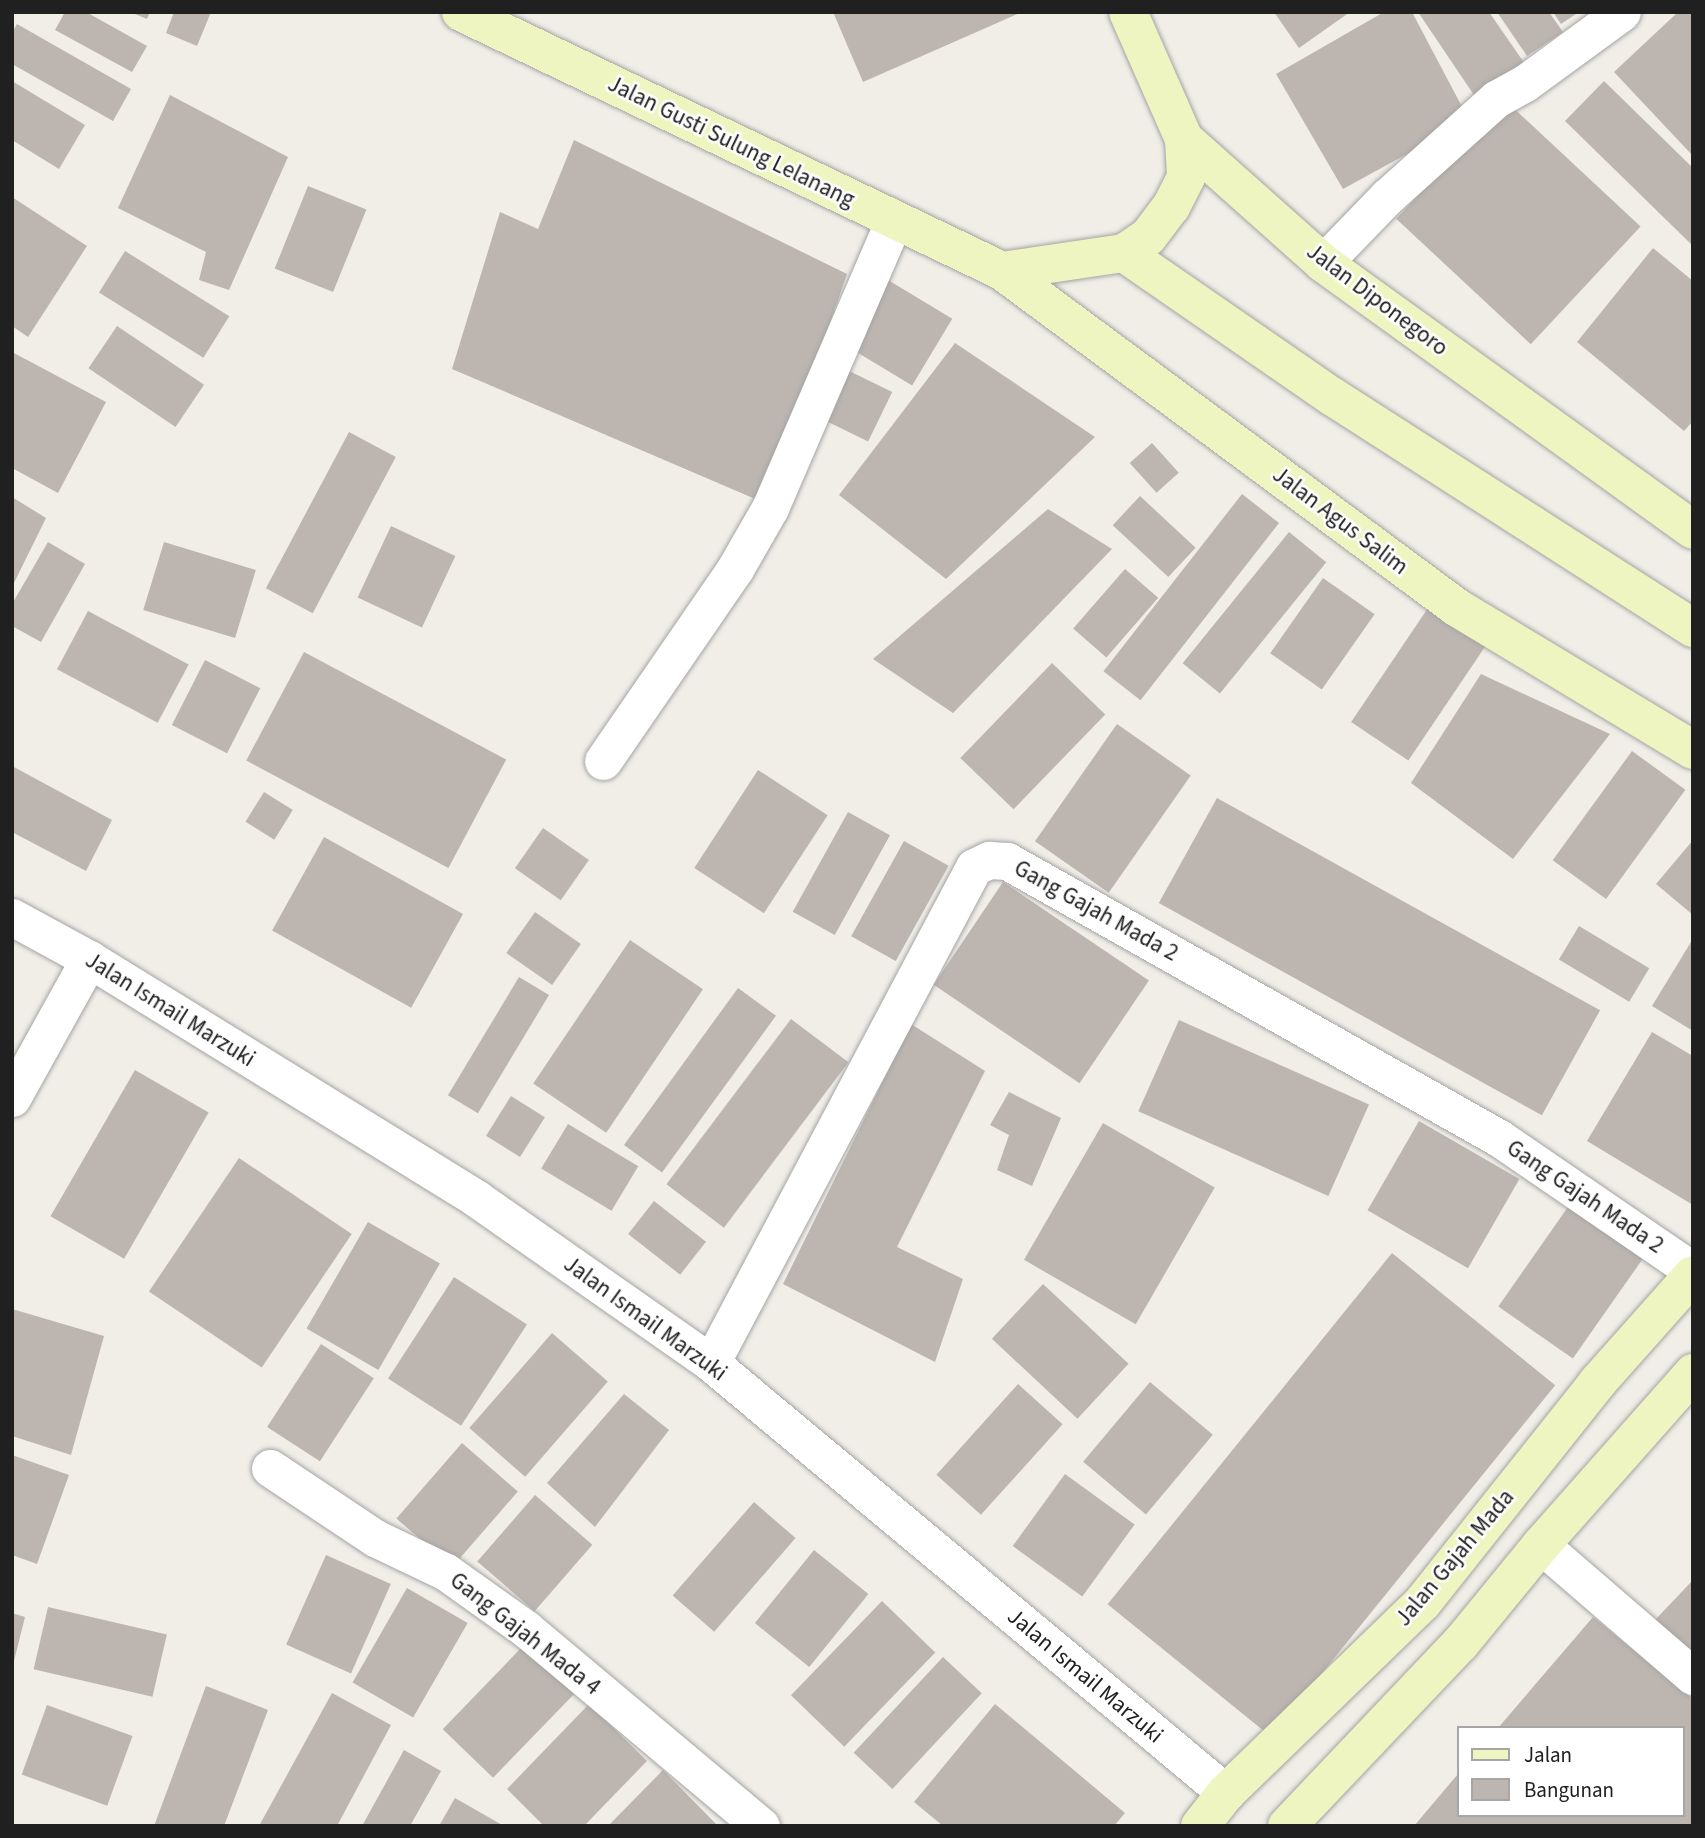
<!DOCTYPE html>
<style>
body{margin:0}
#map{position:relative;width:1705px;height:1838px;overflow:hidden;background:#f0eee7;font-family:"Source Sans 3",sans-serif}
div>[style]{position:absolute}
[style*='--x']{left:calc(var(--x)*1px);top:calc(var(--y)*1px);width:calc(var(--w)*1px);rotate:calc(var(--a)*1deg)}
.building>*{inset:0;background:#bdb6b0;transform-origin:0 0}
.roads{filter:drop-shadow(0 0 2px #a4a4a4) drop-shadow(0 0 2px #a4a4a4)}
.street>*{height:37px;margin:-18.5px;padding:0 18.5px;transform-origin:18.5px;border-radius:18.5px;background:#fff}
.secondary>*{height:38px;margin:-19px;padding:0 19px;transform-origin:19px;border-radius:19px;background:#eef5c0}
span{translate:-50% -50%;white-space:nowrap;text-align:center;line-height:1.15;-webkit-text-stroke:5px #fff;paint-order:stroke}
.street-label{font-size:23px;color:#202020}
.frame{position:absolute;inset:0;border:14px solid #202020;pointer-events:none}
.legend{position:absolute;left:1457px;top:1726px;width:228px;height:91px;box-sizing:border-box;background:#fff;border:2px solid #a6a6a6;margin:0;padding:9px 12px;list-style:none;font-size:21px;color:#202020}
.legend li{display:flex;align-items:center;gap:14px;height:35px}
.legend b{width:35px;border:2px solid #a6a6a6}
</style>
<div id="map">
<div class="building">
<i style="clip-path:polygon(65px 12px,86px 12px,147px 46px,132px 72px,55px 30px)"></i>
<i style="clip-path:polygon(130px 12px,150px 12px,147px 19px)"></i>
<i style="clip-path:polygon(174px 12px,211px 12px,197px 46px,166px 33px)"></i>
<i style="clip-path:polygon(833px 12px,1022px 12px,863px 82px)"></i>
<i style="clip-path:polygon(1274px 12px,1350px 12px,1299px 48px)"></i>
<i style="clip-path:polygon(1384px 12px,1412px 12px,1469px 120px,1343px 189px,1276px 74px)"></i>
<i style="clip-path:polygon(1418px 12px,1489px 12px,1525px 64px,1476px 98px)"></i>
<i style="clip-path:polygon(1497px 12px,1549px 12px,1563px 32px,1527px 56px)"></i>
<i style="clip-path:polygon(1553px 12px,1579px 12px,1561px 24px)"></i>
<i style="clip-path:polygon(1678px 12px,1693px 12px,1693px 156px,1614px 72px)"></i>
<i style="clip-path:polygon(17px 24px,131px 89px,113px 121px,12px 64px,12px 33px)"></i>
<i style="clip-path:polygon(12px 81px,85px 125px,59px 169px,12px 140px)"></i>
<i style="clip-path:polygon(1604px 81px,1693px 168px,1693px 246px,1565px 121px)"></i>
<i style="clip-path:polygon(170px 95px,288px 157px,229px 290px,199px 280px,206px 252px,118px 208px)"></i>
<i style="left:1506px;top:101px;width:184px;height:161px;rotate:43deg"></i>
<i style="clip-path:polygon(574px 140px,847px 274px,767px 504px,452px 369px,500px 212px,538px 229px)"></i>
<i style="left:308px;top:186px;width:63px;height:89px;rotate:22deg"></i>
<i style="clip-path:polygon(12px 197px,87px 246px,28px 337px,12px 326px)"></i>
<i style="clip-path:polygon(1653px 248px,1693px 281px,1693px 421px,1684px 431px,1577px 342px)"></i>
<i style="left:125px;top:251px;width:123px;height:49px;rotate:32deg"></i>
<i style="left:888px;top:280px;width:75px;height:78px;rotate:31deg"></i>
<i style="left:117px;top:326px;width:105px;height:51px;rotate:34deg"></i>
<i style="clip-path:polygon(955px 343px,1095px 437px,946px 579px,839px 495px)"></i>
<i style="clip-path:polygon(12px 352px,106px 402px,58px 493px,12px 468px)"></i>
<i style="left:841px;top:367px;width:57px;height:55px;rotate:26deg"></i>
<i style="left:349px;top:432px;width:53px;height:177px;rotate:28deg"></i>
<i style="left:1152px;top:443px;width:40px;height:30px;rotate:48deg"></i>
<i style="left:1242px;top:494px;width:47px;height:225px;rotate:38deg"></i>
<i style="left:1140px;top:496px;width:76px;height:40px;rotate:43deg"></i>
<i style="clip-path:polygon(12px 497px,46px 518px,12px 587px)"></i>
<i style="clip-path:polygon(1048px 509px,1112px 549px,953px 713px,873px 659px)"></i>
<i style="left:391px;top:526px;width:71px;height:79px;rotate:25deg"></i>
<i style="left:1289px;top:532px;width:48px;height:169px;rotate:39deg"></i>
<i style="clip-path:polygon(48px 542px,85px 564px,41px 642px,12px 626px,12px 604px)"></i>
<i style="left:164px;top:542px;width:96px;height:71px;rotate:17deg"></i>
<i style="left:1125px;top:569px;width:44px;height:79px;rotate:41deg"></i>
<i style="left:1323px;top:578px;width:63px;height:92px;rotate:35deg"></i>
<i style="left:1430px;top:605px;width:69px;height:141px;rotate:34deg"></i>
<i style="left:88px;top:611px;width:114px;height:66px;rotate:28deg"></i>
<i style="left:304px;top:652px;width:229px;height:123px;rotate:28deg"></i>
<i style="left:205px;top:660px;width:62px;height:73px;rotate:27deg"></i>
<i style="left:1052px;top:663px;width:74px;height:132px;rotate:44deg"></i>
<i style="clip-path:polygon(1481px 674px,1610px 734px,1513px 859px,1411px 783px)"></i>
<i style="left:1117px;top:724px;width:90px;height:143px;rotate:35deg"></i>
<i style="left:1632px;top:751px;width:66px;height:135px;rotate:36deg"></i>
<i style="clip-path:polygon(12px 766px,112px 820px,86px 871px,12px 832px)"></i>
<i style="left:758px;top:770px;width:83px;height:117px;rotate:33deg"></i>
<i style="left:264px;top:792px;width:34px;height:35px;rotate:32deg"></i>
<i style="left:1217px;top:798px;width:438px;height:120px;rotate:29deg"></i>
<i style="left:848px;top:812px;width:48px;height:114px;rotate:29deg"></i>
<i style="left:543px;top:828px;width:56px;height:49px;rotate:35deg"></i>
<i style="left:324px;top:837px;width:159px;height:107px;rotate:29deg"></i>
<i style="clip-path:polygon(1693px 840px,1693px 915px,1656px 884px)"></i>
<i style="left:904px;top:841px;width:51px;height:109px;rotate:29deg"></i>
<i style="left:1003px;top:882px;width:176px;height:124px;rotate:34deg"></i>
<i style="left:535px;top:912px;width:56px;height:50px;rotate:35deg"></i>
<i style="left:1579px;top:926px;width:82px;height:39px;rotate:31deg"></i>
<i style="left:630px;top:940px;width:88px;height:173px;rotate:34deg"></i>
<i style="clip-path:polygon(1691px 942px,1693px 943px,1693px 1031px,1652px 1006px)"></i>
<i style="left:519px;top:977px;width:35px;height:138px;rotate:31deg"></i>
<i style="left:738px;top:988px;width:47px;height:194px;rotate:36deg"></i>
<i style="left:791px;top:1019px;width:72px;height:207px;rotate:37deg"></i>
<i style="left:1179px;top:1020px;width:208px;height:100px;rotate:24deg"></i>
<i style="clip-path:polygon(911px 1024px,985px 1071px,897px 1247px,963px 1279px,935px 1362px,783px 1284px)"></i>
<i style="clip-path:polygon(1652px 1032px,1693px 1056px,1693px 1205px,1587px 1141px)"></i>
<i style="left:135px;top:1070px;width:85px;height:169px;rotate:30deg"></i>
<i style="clip-path:polygon(1009px 1092px,1061px 1118px,1032px 1186px,997px 1170px,1009px 1135px,990px 1125px)"></i>
<i style="left:511px;top:1096px;width:40px;height:47px;rotate:32deg"></i>
<i style="left:1419px;top:1121px;width:116px;height:103px;rotate:30deg"></i>
<i style="left:1103px;top:1123px;width:129px;height:158px;rotate:30deg"></i>
<i style="left:568px;top:1124px;width:82px;height:52px;rotate:31deg"></i>
<i style="left:239px;top:1158px;width:136px;height:161px;rotate:34deg"></i>
<i style="left:654px;top:1201px;width:66px;height:42px;rotate:38deg"></i>
<i style="left:1570px;top:1204px;width:91px;height:125px;rotate:35deg"></i>
<i style="left:368px;top:1222px;width:83px;height:123px;rotate:30deg"></i>
<i style="left:1392px;top:1253px;width:210px;height:452px;rotate:39deg"></i>
<i style="left:454px;top:1277px;width:87px;height:121px;rotate:33deg"></i>
<i style="left:1043px;top:1284px;width:117px;height:75px;rotate:43deg"></i>
<i style="clip-path:polygon(12px 1309px,104px 1336px,71px 1455px,12px 1436px)"></i>
<i style="left:552px;top:1333px;width:74px;height:126px;rotate:41deg"></i>
<i style="left:321px;top:1344px;width:63px;height:99px;rotate:33deg"></i>
<i style="left:1150px;top:1382px;width:82px;height:104px;rotate:40deg"></i>
<i style="left:1018px;top:1384px;width:60px;height:122px;rotate:42deg"></i>
<i style="clip-path:polygon(624px 1394px,669px 1430px,595px 1527px,547px 1483px)"></i>
<i style="left:462px;top:1443px;width:74px;height:100px;rotate:41deg"></i>
<i style="clip-path:polygon(12px 1455px,69px 1475px,37px 1564px,12px 1555px)"></i>
<i style="left:1065px;top:1474px;width:86px;height:89px;rotate:36deg"></i>
<i style="left:535px;top:1495px;width:76px;height:88px;rotate:41deg"></i>
<i style="left:754px;top:1502px;width:55px;height:124px;rotate:41deg"></i>
<i style="left:814px;top:1550px;width:70px;height:94px;rotate:39deg"></i>
<i style="left:326px;top:1555px;width:71px;height:98px;rotate:24deg"></i>
<i style="clip-path:polygon(1693px 1580px,1693px 1657px,1654px 1621px)"></i>
<i style="left:407px;top:1588px;width:70px;height:109px;rotate:30deg"></i>
<i style="left:882px;top:1601px;width:74px;height:131px;rotate:44deg"></i>
<i style="left:48px;top:1607px;width:122px;height:64px;rotate:13deg"></i>
<i style="clip-path:polygon(12px 1613px,25px 1617px,13px 1665px,12px 1665px)"></i>
<i style="clip-path:polygon(1593px 1617px,1693px 1699px,1693px 1826px,1414px 1826px,1458px 1774px,1458px 1815px,1682px 1815px,1682px 1728px,1498px 1728px)"></i>
<i style="left:524px;top:1645px;width:70px;height:117px;rotate:44deg"></i>
<i style="left:943px;top:1657px;width:53px;height:131px;rotate:43deg"></i>
<i style="clip-path:polygon(206px 1686px,268px 1710px,224px 1826px,154px 1826px)"></i>
<i style="clip-path:polygon(332px 1693px,391px 1725px,337px 1826px,259px 1826px)"></i>
<i style="clip-path:polygon(589px 1704px,647px 1761px,584px 1826px,544px 1826px,507px 1789px)"></i>
<i style="clip-path:polygon(995px 1704px,1125px 1813px,1114px 1826px,943px 1826px,914px 1802px)"></i>
<i style="left:47px;top:1705px;width:91px;height:74px;rotate:20deg"></i>
<i style="clip-path:polygon(404px 1750px,441px 1771px,410px 1826px,362px 1826px)"></i>
<i style="clip-path:polygon(663px 1770px,718px 1826px,608px 1826px)"></i>
<i style="clip-path:polygon(455px 1798px,504px 1826px,439px 1826px)"></i>
</div>
<div class="roads">
<div class="street">
<i style="--x:1323;--y:263;--w:92;--a:-45.9"></i>
<i style="--x:1387;--y:197;--w:147;--a:-42"></i>
<i style="--x:1496;--y:99;--w:33;--a:-29"></i>
<i style="--x:1525;--y:83;--w:120;--a:-36.2"></i>
<i style="--x:603;--y:761;--w:233;--a:-55.5"></i>
<i style="--x:735;--y:569;--w:70;--a:-60.2"></i>
<i style="--x:770;--y:508;--w:314;--a:-66.7"></i>
<i style="--x:12;--y:917;--w:88;--a:28.6"></i>
<i style="--x:89;--y:959;--w:456;--a:31.7"></i>
<i style="--x:477;--y:1199;--w:286;--a:35"></i>
<i style="--x:711;--y:1363;--w:671;--a:39.86"></i>
<i style="--x:12;--y:1098;--w:159;--a:-61"></i>
<i style="--x:711;--y:1363;--w:561;--a:-62.07"></i>
<i style="--x:974;--y:867;--w:17;--a:-25"></i>
<i style="--x:989;--y:860;--w:18;--a:3"></i>
<i style="--x:1007;--y:861;--w:565;--a:29.38"></i>
<i style="--x:1499;--y:1138;--w:235;--a:34.4"></i>
<i style="--x:270;--y:1468;--w:126;--a:33.7"></i>
<i style="--x:375;--y:1538;--w:79;--a:25.6"></i>
<i style="--x:446;--y:1572;--w:98;--a:35.5"></i>
<i style="--x:526;--y:1629;--w:307;--a:40"></i>
<i style="--x:1541;--y:1545;--w:201;--a:40.8"></i>
</div>
<div class="secondary">
<i style="--x:461;--y:12;--w:600;--a:25.58"></i>
<i style="--x:1002;--y:271;--w:565;--a:36.5"></i>
<i style="--x:1456;--y:607;--w:277;--a:31.1"></i>
<i style="--x:1128;--y:12;--w:139;--a:66.2"></i>
<i style="--x:1184;--y:139;--w:186;--a:41.7"></i>
<i style="--x:1323;--y:263;--w:456;--a:35.8"></i>
<i style="--x:1124;--y:253;--w:254;--a:34.6"></i>
<i style="--x:1333;--y:397;--w:428;--a:32.7"></i>
<i style="--x:1002;--y:271;--w:123;--a:-8.4"></i>
<i style="--x:1124;--y:253;--w:29;--a:-34"></i>
<i style="--x:1148;--y:237;--w:38;--a:-53"></i>
<i style="--x:1171;--y:207;--w:34;--a:-63"></i>
<i style="--x:1186;--y:177;--w:38;--a:-93"></i>
<i style="--x:1200;--y:1826;--w:42;--a:-51.8"></i>
<i style="--x:1226;--y:1793;--w:274;--a:-44.1"></i>
<i style="--x:1423;--y:1602;--w:280;--a:-51.5"></i>
<i style="--x:1597;--y:1383;--w:144;--a:-48.4"></i>
<i style="--x:1287;--y:1826;--w:251;--a:-46.5"></i>
<i style="--x:1460;--y:1644;--w:128;--a:-50.7"></i>
<i style="--x:1541;--y:1545;--w:230;--a:-48.5"></i>
</div>
</div>
<div class="street-label">
<span style="left:731px;top:142px;rotate:26deg">Jalan Gusti Sulung Lelanang</span>
<span style="left:1377px;top:300px;rotate:37deg">Jalan Diponegoro</span>
<span style="left:1340px;top:521px;rotate:37deg">Jalan Agus Salim</span>
<span style="left:1096px;top:911px;rotate:29deg">Gang Gajah Mada 2</span>
<span style="left:170px;top:1010px;rotate:32deg">Jalan Ismail Marzuki</span>
<span style="left:1585px;top:1197px;rotate:34deg">Gang Gajah Mada 2</span>
<span style="left:645px;top:1319px;rotate:36deg">Jalan Ismail Marzuki</span>
<span style="left:1455px;top:1558px;rotate:-50deg">Jalan Gajah Mada</span>
<span style="left:525px;top:1634px;rotate:38deg">Gang Gajah Mada 4</span>
<span style="left:1085px;top:1676px;rotate:40deg">Jalan Ismail Marzuki</span>
</div>
<div class="frame"></div>
<ul class="legend">
<li><b style="height:9px;background:#eef5c0"></b>Jalan</li>
<li><b style="height:19px;background:#bdb6b0"></b>Bangunan</li>
</ul>
</div>
